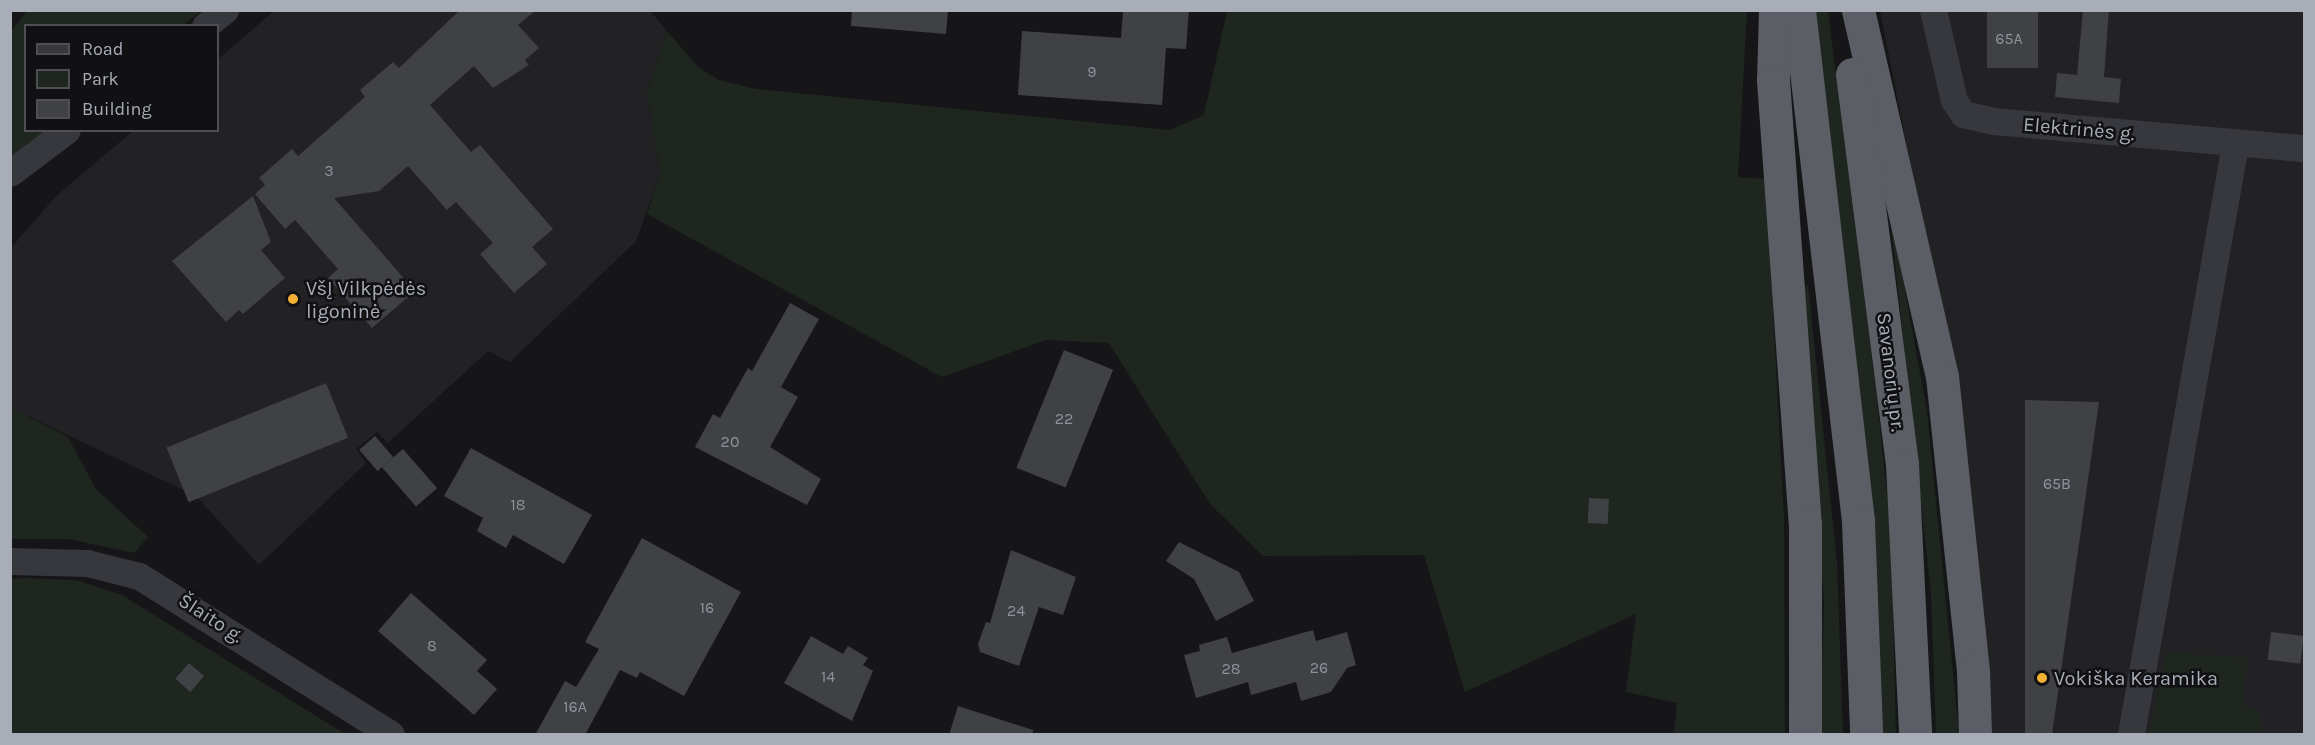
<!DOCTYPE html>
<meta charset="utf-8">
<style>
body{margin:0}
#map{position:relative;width:2315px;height:745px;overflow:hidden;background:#161618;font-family:Karla,sans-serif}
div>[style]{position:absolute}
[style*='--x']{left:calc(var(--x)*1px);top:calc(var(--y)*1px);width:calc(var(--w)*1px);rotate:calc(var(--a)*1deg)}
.built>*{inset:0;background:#222225}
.green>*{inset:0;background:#1e261f}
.building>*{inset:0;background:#404145;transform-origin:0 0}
.minor>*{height:27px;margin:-13.5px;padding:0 13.5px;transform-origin:13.5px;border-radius:13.5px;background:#37383d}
.trunk>*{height:33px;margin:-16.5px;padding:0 16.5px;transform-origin:16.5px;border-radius:16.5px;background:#5b5e65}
.dots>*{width:16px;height:16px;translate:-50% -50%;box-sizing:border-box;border:3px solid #111113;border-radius:50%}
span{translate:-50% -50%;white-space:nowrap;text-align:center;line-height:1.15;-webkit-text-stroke:5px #111113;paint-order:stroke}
.number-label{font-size:16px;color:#8e929b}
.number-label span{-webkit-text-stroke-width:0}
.street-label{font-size:20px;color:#a8adb8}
.poi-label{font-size:20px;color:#a8adb8}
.left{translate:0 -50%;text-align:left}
.frame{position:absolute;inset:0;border:12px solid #a8adb8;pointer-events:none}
.legend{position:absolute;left:24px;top:24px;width:195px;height:108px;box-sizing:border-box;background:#111113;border:2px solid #4d4f55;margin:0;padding:8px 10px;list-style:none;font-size:18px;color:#a8adb8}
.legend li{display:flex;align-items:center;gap:12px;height:30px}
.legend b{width:30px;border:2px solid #4d4f55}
</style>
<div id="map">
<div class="built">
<i style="clip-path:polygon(274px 11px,650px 11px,667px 31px,647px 91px,660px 175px,636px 241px,510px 362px,488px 351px,388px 443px,377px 432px,356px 449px,366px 463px,259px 565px,196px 496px,11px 408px,11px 248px,56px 196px,133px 131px,218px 130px,218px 59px)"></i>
<i style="clip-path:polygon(1880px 11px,2304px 11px,2304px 734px,1987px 734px,1948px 353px)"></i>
</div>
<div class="green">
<i style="clip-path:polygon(27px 11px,202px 11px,183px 25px,26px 26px,26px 130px,46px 131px,11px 158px,11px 31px)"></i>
<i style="clip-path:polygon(1227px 11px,1747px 11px,1738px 177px,1766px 179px,1784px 519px,1785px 734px,1674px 734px,1677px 703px,1626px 692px,1636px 614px,1465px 692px,1424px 555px,1263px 556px,1210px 504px,1109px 343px,1046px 340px,942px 377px,647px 214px,660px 175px,647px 91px,667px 31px,699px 68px,719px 80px,756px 89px,1170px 130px,1204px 115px)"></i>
<i style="clip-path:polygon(1816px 11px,1828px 11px,1877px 400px,1891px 531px,1896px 734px,1882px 734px)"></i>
<i style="clip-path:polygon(1888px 197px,1927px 411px,1959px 734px,1936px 734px,1931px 594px)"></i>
<i style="clip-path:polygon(1808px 284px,1837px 563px,1843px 734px,1820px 734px,1824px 605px,1804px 289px)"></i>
<i style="clip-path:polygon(11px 408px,68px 437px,96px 489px,148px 537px,134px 553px,69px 539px,11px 539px)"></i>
<i style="clip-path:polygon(24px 578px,76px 580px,122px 595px,345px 734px,11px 734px,11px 579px)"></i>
<i style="clip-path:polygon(2166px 652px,2248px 658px,2242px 705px,2261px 713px,2262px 734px,2149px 734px)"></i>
</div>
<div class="building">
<i style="clip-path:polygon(460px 10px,536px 10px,518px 25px,539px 48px,525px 60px,529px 65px,493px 88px,474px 66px,430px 105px,471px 152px,480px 145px,553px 229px,532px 247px,547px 264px,514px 293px,480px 254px,493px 243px,456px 202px,447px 210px,408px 166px,379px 191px,334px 198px,415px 291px,372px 328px,328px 278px,338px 269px,295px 220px,285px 229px,255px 194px,265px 185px,259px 178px,292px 149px,298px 156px,365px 97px,360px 90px,393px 62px,399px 68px)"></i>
<i style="clip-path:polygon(852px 10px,948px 10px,946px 34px,851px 26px)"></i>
<i style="clip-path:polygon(1123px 10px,1189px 10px,1186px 49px,1166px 48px,1162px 105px,1018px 95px,1022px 31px,1121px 38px)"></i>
<i style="left:1987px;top:10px;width:51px;height:58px"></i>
<i style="clip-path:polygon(2083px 10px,2109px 10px,2104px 77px,2121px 79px,2119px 103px,2055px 97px,2057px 73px,2077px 75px)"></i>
<i style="clip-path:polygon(253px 196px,271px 242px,261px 250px,285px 278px,243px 314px,239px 310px,226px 322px,172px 261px)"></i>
<i style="clip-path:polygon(790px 303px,819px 319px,781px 387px,798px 397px,770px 447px,821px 479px,807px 505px,695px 447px,713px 414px,720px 418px,748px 368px,752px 371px)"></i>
<i style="left:1064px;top:350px;width:53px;height:127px;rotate:22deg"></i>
<i style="left:326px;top:383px;width:59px;height:172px;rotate:68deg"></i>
<i style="clip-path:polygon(2025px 400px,2099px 402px,2052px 735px,2025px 735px)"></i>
<i style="left:375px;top:436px;width:28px;height:21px;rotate:49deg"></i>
<i style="clip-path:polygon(471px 448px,592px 515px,564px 564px,513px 535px,506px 548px,477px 531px,483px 518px,444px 496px)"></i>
<i style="left:403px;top:449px;width:52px;height:28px;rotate:49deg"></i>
<i style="left:1589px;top:498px;width:20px;height:25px;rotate:3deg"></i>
<i style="clip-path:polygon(642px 538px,741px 592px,684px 696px,640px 672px,637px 678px,620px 670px,585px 735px,535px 735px,565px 681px,576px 687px,599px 649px,585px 642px)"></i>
<i style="clip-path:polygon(1179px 542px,1239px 572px,1254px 601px,1216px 621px,1194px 579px,1166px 561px)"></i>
<i style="clip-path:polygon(1011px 550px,1076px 577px,1063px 615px,1039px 607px,1019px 666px,980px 652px,978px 644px,986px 622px,990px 623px)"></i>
<i style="clip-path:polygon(411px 593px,487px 660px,477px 671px,497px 689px,474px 715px,378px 631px)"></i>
<i style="clip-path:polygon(1313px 630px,1316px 641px,1347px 632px,1356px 665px,1347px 668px,1331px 692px,1301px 701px,1296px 682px,1251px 695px,1248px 682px,1196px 698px,1184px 655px,1200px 651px,1199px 645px,1227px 637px,1232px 653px)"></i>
<i style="left:2271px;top:632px;width:33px;height:28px;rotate:7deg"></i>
<i style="clip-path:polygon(811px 636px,843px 654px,848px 646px,868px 658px,863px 665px,873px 671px,852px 721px,784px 683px)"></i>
<i style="left:189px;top:663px;width:20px;height:21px;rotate:41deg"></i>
<i style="clip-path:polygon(958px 706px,1033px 730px,1032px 735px,949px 735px)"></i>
</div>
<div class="minor">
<i style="--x:1933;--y:10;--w:92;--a:76.9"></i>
<i style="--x:1954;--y:100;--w:17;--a:57"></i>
<i style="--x:1963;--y:114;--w:31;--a:13"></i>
<i style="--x:1993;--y:121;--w:312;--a:5"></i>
<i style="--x:205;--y:26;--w:26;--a:-39"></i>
<i style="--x:10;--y:173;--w:71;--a:-37"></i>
<i style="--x:10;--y:561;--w:77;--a:1.5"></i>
<i style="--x:87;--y:563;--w:54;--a:14"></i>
<i style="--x:139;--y:576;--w:297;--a:32.1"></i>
<i style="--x:2131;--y:734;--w:599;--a:-80"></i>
</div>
<div class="trunk">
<i style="--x:1775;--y:10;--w:70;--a:91.6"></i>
<i style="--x:1773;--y:80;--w:445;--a:85.9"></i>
<i style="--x:1805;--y:524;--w:210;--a:90"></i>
<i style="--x:1799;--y:10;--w:514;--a:83.41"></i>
<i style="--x:1858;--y:521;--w:213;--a:87.8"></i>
<i style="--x:1858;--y:10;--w:376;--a:77.1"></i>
<i style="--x:1942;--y:376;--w:297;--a:84"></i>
<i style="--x:1973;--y:671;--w:63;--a:88.2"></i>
<i style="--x:1852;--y:74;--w:393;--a:82.7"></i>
<i style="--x:1902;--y:464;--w:270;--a:87.2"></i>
</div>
<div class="dots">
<i style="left:293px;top:299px;background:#f2b134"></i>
<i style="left:2042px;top:678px;background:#f2b134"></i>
</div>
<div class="number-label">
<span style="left:2009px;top:39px">65A</span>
<span style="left:1092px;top:72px">9</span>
<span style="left:329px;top:171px">3</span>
<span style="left:1064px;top:419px">22</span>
<span style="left:730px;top:442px">20</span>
<span style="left:2057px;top:484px">65B</span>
<span style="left:518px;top:505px">18</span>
<span style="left:707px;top:608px">16</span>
<span style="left:1016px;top:611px">24</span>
<span style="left:432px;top:646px">8</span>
<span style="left:1319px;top:668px">26</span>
<span style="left:1231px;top:669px">28</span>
<span style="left:828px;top:677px">14</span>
<span style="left:575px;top:707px">16A</span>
</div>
<div class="street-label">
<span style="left:2079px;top:129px;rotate:5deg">Elektrinės g.</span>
<span style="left:1891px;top:372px;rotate:83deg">Savanorių pr.</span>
<span style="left:211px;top:618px;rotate:33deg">Šlaito g.</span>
</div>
<div class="poi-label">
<span class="left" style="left:306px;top:300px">VšĮ Vilkpėdės<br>ligoninė</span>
<span class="left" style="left:2054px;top:678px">Vokiška Keramika</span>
</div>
<div class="frame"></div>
<ul class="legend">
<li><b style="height:8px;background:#37383d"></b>Road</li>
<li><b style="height:16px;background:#1e261f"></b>Park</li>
<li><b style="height:16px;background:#404145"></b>Building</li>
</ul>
</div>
